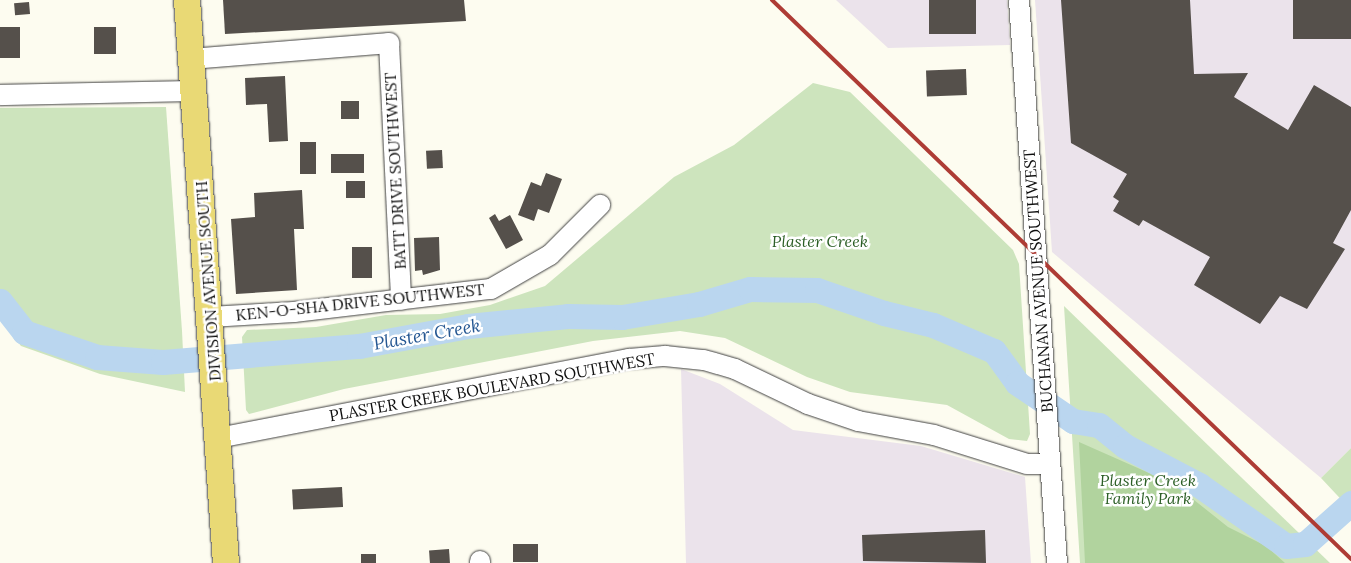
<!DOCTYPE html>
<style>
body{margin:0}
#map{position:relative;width:1351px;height:563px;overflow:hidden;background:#fdfcf0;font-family:Lora,serif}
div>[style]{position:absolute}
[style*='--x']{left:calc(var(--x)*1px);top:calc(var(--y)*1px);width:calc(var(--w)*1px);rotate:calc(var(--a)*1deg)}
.industrial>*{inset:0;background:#ebe3eb}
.green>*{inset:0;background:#cde4bd}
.forest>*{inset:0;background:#b1d39e}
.river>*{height:25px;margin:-12.5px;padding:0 12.5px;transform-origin:12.5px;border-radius:12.5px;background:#bad6ef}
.building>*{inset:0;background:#55504b;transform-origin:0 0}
.roads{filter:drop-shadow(0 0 1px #414141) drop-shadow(0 0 1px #414141)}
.minor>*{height:20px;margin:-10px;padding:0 10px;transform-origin:10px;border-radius:10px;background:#fff}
.major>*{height:26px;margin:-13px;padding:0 13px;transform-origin:13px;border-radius:13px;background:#e9d975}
.rail>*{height:4px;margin:-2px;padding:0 2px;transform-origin:2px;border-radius:2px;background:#ae3c35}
span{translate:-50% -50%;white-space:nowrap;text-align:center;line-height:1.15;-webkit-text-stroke:5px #fff;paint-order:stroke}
.street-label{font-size:16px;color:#0e0e0e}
.park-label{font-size:16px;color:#2b5e25;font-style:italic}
.water-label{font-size:18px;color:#255792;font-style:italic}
</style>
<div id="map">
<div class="industrial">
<i style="clip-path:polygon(836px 0,1007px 0,1010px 45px,888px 48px)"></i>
<i style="clip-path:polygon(1035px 0,1351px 0,1351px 448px,1321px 478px,1052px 252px)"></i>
<i style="clip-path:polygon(681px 369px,720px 384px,793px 430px,921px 446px,1025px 477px,1031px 563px,686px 563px)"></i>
</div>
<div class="green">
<i style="clip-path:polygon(813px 83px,850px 92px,1013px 250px,1019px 264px,1030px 434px,1027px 441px,1009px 439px,947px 405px,850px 392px,807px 377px,725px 338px,680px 331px,593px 341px,344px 389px,249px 414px,246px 410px,242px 337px,247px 330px,316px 327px,386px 315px,440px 314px,490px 305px,545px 286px,674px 177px,734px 145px)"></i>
<i style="clip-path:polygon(166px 107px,182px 331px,185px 392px,100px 374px,21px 346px,0 320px,0 108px)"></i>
<i style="clip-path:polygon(1064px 306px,1330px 563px,1080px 563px)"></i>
<i style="clip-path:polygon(1351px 448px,1351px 510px,1321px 478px)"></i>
</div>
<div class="forest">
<i style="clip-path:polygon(1079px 442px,1174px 484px,1228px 527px,1266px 546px,1285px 563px,1085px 563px)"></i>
</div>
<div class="river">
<i style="--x:0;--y:301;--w:39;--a:52"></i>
<i style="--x:24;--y:332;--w:77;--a:18.9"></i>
<i style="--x:97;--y:357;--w:66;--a:4.3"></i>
<i style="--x:163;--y:362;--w:197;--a:-4.7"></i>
<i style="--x:359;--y:346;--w:111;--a:-10.4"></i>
<i style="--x:468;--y:326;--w:100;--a:-5.7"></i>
<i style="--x:568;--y:316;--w:54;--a:1.1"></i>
<i style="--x:622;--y:317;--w:78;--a:-9.6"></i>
<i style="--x:699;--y:304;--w:53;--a:-16.4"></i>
<i style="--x:750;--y:289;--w:67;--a:0.9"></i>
<i style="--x:817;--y:290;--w:71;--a:18.9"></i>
<i style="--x:884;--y:313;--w:50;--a:13.8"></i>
<i style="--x:933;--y:325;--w:66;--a:23.1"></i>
<i style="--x:994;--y:351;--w:39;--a:54"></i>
<i style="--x:1017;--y:383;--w:68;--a:34.2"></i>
<i style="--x:1073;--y:421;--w:26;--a:9"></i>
<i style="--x:1099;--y:425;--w:33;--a:39"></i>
<i style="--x:1125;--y:446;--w:84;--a:27.8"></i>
<i style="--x:1199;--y:485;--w:106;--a:35"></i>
<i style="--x:1286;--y:546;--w:19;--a:-6"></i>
<i style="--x:1305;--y:544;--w:62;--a:-41.7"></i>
</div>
<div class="building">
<i style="clip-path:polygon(223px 0,464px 0,466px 21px,225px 34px)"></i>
<i style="left:929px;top:0;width:47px;height:34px"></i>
<i style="clip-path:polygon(1061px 0,1190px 0,1194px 74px,1248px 73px,1234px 97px,1288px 130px,1314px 85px,1351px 107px,1351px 210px,1333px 243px,1345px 249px,1307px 309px,1280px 296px,1260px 324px,1194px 285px,1210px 257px,1143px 220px,1139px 226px,1113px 211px,1119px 201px,1113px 197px,1127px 174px,1071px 143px)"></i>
<i style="left:1293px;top:0;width:58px;height:39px"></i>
<i style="left:29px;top:2px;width:12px;height:15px;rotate:85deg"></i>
<i style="left:20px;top:27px;width:31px;height:20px;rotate:90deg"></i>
<i style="left:94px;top:27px;width:22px;height:27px"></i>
<i style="left:966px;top:69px;width:26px;height:40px;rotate:88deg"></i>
<i style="clip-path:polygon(285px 76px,288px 141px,269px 142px,267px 104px,246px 105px,245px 78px)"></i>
<i style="left:341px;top:101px;width:18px;height:18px"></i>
<i style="left:300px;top:142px;width:16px;height:32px"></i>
<i style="left:442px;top:150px;width:18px;height:16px;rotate:87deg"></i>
<i style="left:364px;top:154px;width:19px;height:33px;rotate:90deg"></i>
<i style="clip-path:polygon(546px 173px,562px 179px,549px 213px,538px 209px,534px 221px,518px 215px,531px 182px,541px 186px)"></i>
<i style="left:365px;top:181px;width:17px;height:19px;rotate:90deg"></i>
<i style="clip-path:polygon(302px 190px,304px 229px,294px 229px,297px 290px,236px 294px,231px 219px,255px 217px,254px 193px)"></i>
<i style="clip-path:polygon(495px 214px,499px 221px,510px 215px,523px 240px,506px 249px,489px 218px)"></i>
<i style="clip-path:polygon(439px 237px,440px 270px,423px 275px,422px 270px,415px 271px,414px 238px)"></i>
<i style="left:352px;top:247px;width:20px;height:31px"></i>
<i style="left:342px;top:487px;width:20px;height:50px;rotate:87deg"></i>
<i style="clip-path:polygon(985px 530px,986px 563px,863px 561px,862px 535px)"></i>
<i style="left:513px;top:544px;width:25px;height:18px"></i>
<i style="left:449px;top:549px;width:14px;height:20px;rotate:86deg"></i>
<i style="left:361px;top:554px;width:15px;height:9px"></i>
</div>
<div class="roads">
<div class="minor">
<i style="--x:1019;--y:0;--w:564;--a:86.14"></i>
<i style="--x:191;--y:59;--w:199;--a:-4.6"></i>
<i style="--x:389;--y:43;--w:257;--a:87.3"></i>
<i style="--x:0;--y:95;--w:194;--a:-1.2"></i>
<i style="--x:210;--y:317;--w:84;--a:-3.4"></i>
<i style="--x:294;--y:312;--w:198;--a:-6.7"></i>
<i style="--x:491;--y:289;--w:68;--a:-30"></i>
<i style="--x:550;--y:255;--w:71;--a:-45"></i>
<i style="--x:218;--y:438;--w:419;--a:-10.9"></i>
<i style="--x:629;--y:359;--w:36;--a:-5"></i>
<i style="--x:665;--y:356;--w:39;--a:6"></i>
<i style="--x:704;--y:360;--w:32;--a:16"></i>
<i style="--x:735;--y:369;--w:81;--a:25.6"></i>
<i style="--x:808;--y:404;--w:53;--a:18.8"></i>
<i style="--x:858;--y:421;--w:77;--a:10.4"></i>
<i style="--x:934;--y:435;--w:97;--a:17.3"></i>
<i style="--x:1027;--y:464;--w:23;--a:0"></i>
<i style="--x:480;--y:561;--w:2;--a:90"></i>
</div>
<div class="major">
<i style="--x:187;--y:0;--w:564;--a:86.04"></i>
</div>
</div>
<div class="rail">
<i style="--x:772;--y:0;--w:805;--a:43.99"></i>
</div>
<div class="street-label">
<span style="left:395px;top:171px;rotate:-93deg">BATT DRIVE SOUTHWEST</span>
<span style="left:208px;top:281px;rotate:-94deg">DIVISION AVENUE SOUTH</span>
<span style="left:1038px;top:281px;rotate:-94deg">BUCHANAN AVENUE SOUTHWEST</span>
<span style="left:360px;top:302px;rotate:-6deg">KEN-O-SHA DRIVE SOUTHWEST</span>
<span style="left:492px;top:387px;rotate:-10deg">PLASTER CREEK BOULEVARD SOUTHWEST</span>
</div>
<div class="park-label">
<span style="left:820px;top:241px">Plaster Creek</span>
<span style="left:1148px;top:489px">Plaster Creek<br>Family Park</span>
</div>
<div class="water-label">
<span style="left:427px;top:335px;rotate:-10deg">Plaster Creek</span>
</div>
</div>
